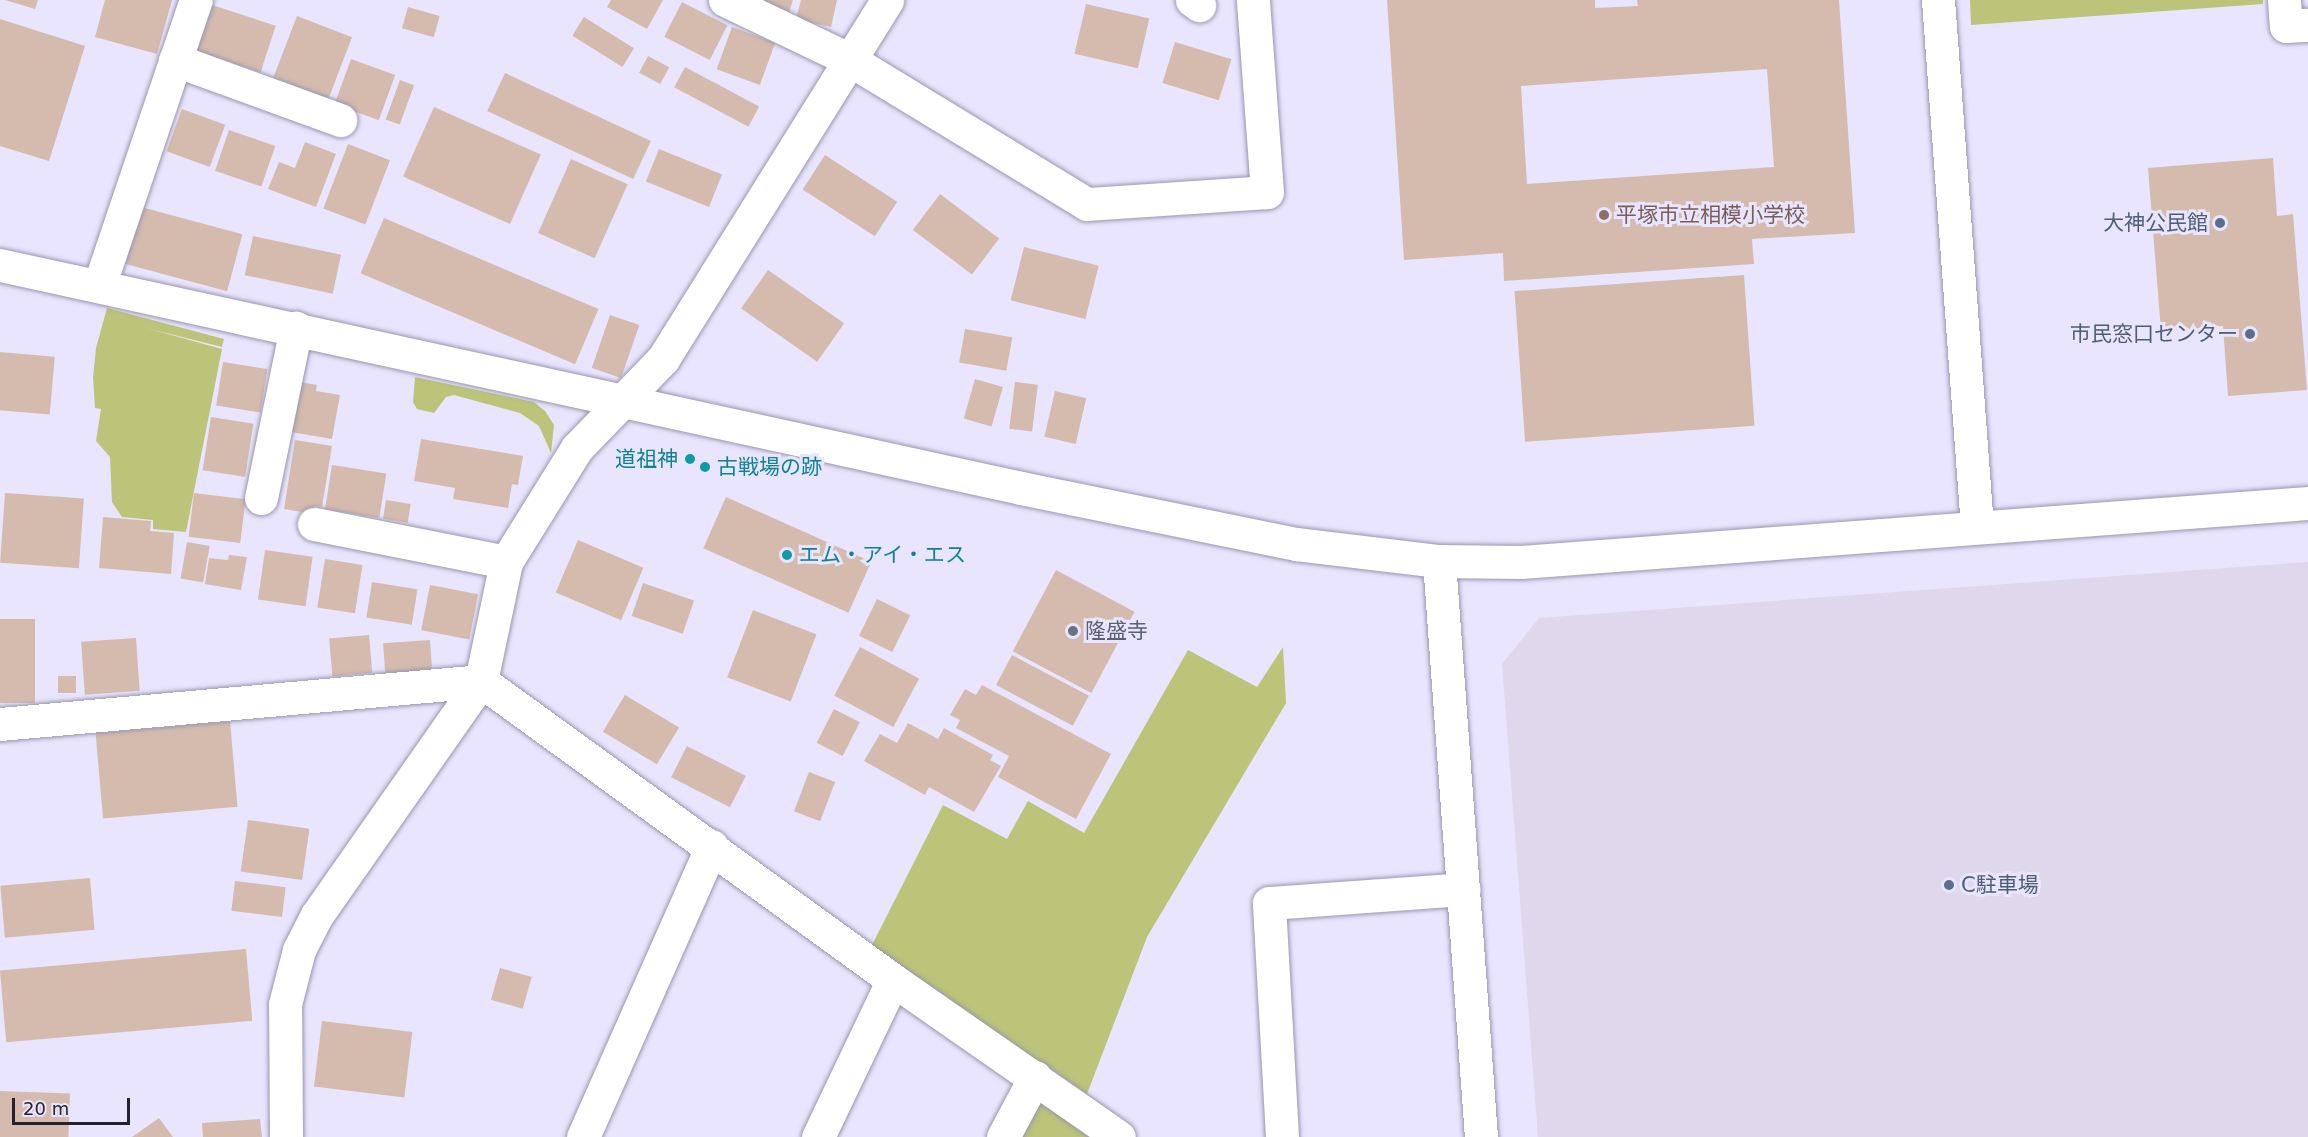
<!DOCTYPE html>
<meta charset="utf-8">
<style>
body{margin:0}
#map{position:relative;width:2308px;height:1137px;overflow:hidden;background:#e9e5ff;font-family:"DejaVu Sans","Noto Sans JP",sans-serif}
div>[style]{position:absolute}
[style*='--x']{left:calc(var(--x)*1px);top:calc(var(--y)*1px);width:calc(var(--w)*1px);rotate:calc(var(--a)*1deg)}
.commercial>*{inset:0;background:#dfd7ec}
.green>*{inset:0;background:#bbc479}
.building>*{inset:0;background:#d4bbae;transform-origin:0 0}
.roads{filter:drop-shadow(0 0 2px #9996ad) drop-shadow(0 0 2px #9996ad)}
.minor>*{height:33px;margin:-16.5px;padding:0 16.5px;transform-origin:16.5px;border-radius:16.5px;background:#fff}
.dots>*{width:16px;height:16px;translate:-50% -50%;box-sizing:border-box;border:3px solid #e9e5ff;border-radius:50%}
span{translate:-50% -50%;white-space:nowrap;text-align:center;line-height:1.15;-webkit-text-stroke:6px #e9e5ff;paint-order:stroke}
.education-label{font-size:21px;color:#785e54}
.left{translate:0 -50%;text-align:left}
.service-label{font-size:21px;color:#4e5e75}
.right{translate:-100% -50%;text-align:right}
.culture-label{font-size:21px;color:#0d838f}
.worship-label{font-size:21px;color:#5b616d}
.scale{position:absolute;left:12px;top:1098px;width:118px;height:27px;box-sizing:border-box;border:3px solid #24222b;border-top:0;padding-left:8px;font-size:18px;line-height:21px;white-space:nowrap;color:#24222b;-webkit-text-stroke:4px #e9e5ff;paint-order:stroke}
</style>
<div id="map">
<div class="commercial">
<i style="clip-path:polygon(2308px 562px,2308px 1137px,1538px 1137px,1502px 664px,1539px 618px)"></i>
</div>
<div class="green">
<i style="clip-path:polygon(1970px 0,2263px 0,2263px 4px,1971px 25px)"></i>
<i style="clip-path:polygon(107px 308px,224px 339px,222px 347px,146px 328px,222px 349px,186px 532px,153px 529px,153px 520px,122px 517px,112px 502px,110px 457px,96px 441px,101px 409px,95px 408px,93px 377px,96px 348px)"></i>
<i style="clip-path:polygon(415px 377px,534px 402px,545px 411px,554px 425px,551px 453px,539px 426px,520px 413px,454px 395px,446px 397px,434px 413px,417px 409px,413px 402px)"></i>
<i style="clip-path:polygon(1283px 647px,1286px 703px,1147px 937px,1087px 1094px,870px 949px,943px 805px,1007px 839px,1028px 801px,1084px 833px,1188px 650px,1257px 687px)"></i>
<i style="clip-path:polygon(1039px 1102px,1091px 1137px,1021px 1137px)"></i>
</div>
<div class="building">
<i style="clip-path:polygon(5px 0,38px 0,35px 9px)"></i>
<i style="clip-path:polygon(105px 0,172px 0,157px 54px,95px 37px)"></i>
<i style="clip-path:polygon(611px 0,663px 0,647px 29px,607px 7px)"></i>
<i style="clip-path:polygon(757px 0,793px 0,789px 12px)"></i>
<i style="clip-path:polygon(801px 0,837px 0,831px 27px,796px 19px)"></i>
<i style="clip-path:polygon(evenodd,1387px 0,1595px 0,1595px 8px,1638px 6px,1637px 0,1839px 0,1855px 233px,1752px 239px,1754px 264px,1504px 281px,1503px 253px,1404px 260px,1387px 0,1767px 69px,1774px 167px,1527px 184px,1521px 86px,1767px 69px)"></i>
<i style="left:682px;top:2px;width:51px;height:39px;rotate:27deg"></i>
<i style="left:1086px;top:4px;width:65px;height:51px;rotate:13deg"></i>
<i style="left:212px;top:5px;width:67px;height:49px;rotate:18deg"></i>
<i style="left:408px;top:7px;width:33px;height:22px;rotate:16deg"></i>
<i style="left:297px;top:16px;width:59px;height:66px;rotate:21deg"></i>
<i style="left:584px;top:17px;width:59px;height:22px;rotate:32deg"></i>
<i style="clip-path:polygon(0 19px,85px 46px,49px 161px,0 146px)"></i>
<i style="left:732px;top:27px;width:46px;height:45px;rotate:20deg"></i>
<i style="left:1175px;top:42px;width:59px;height:43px;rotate:17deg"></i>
<i style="left:648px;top:56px;width:24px;height:19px;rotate:28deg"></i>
<i style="left:351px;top:59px;width:47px;height:48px;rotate:20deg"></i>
<i style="left:685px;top:67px;width:84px;height:23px;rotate:28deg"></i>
<i style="left:505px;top:73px;width:161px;height:42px;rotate:25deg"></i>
<i style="left:400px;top:80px;width:15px;height:42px;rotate:20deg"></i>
<i style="left:434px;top:107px;width:117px;height:76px;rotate:24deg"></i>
<i style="left:182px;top:109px;width:46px;height:45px;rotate:20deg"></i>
<i style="left:229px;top:130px;width:49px;height:43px;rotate:19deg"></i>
<i style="clip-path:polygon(305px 142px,336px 154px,316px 207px,268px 189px,279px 162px,295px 168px)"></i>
<i style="left:348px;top:144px;width:45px;height:69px;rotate:21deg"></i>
<i style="left:659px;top:149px;width:68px;height:35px;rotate:22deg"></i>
<i style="left:825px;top:155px;width:86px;height:41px;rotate:33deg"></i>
<i style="clip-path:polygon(2273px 158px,2277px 216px,2293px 214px,2307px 390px,2228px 396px,2223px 326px,2161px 331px,2148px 168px)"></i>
<i style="left:571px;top:159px;width:62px;height:81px;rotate:24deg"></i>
<i style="left:940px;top:194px;width:74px;height:45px;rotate:37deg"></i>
<i style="left:141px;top:207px;width:105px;height:59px;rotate:15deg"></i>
<i style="left:384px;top:218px;width:233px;height:60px;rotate:23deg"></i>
<i style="left:253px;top:236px;width:90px;height:40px;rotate:12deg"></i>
<i style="left:1024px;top:247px;width:77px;height:55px;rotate:14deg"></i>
<i style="left:768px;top:270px;width:93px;height:47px;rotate:35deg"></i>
<i style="left:1744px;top:275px;width:151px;height:230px;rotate:86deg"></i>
<i style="left:610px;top:315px;width:31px;height:56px;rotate:19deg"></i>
<i style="left:965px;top:329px;width:48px;height:34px;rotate:10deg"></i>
<i style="left:0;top:352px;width:55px;height:58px;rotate:5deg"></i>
<i style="left:223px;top:362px;width:45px;height:44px;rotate:9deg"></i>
<i style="left:975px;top:379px;width:29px;height:41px;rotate:16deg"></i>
<i style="clip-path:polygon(294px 381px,317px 385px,316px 391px,340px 395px,332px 439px,285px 431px)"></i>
<i style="left:1015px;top:382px;width:23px;height:47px;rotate:7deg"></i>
<i style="left:1055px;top:391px;width:32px;height:47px;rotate:13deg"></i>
<i style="left:211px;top:417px;width:43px;height:54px;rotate:9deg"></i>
<i style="clip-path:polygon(421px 439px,523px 456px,518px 485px,512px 484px,508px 508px,453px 499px,455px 488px,414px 481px)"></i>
<i style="clip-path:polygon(295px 440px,332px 446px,322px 507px,315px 506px,314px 514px,284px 509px)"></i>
<i style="left:332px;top:465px;width:55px;height:45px;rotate:9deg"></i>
<i style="left:5px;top:493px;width:79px;height:70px;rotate:4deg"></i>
<i style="left:194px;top:493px;width:52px;height:44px;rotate:7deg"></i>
<i style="left:726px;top:497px;width:159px;height:56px;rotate:24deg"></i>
<i style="left:386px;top:500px;width:25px;height:19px;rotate:9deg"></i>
<i style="clip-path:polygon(103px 517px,151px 521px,150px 531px,174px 533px,171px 574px,99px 568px)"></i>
<i style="left:578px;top:540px;width:71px;height:57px;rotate:23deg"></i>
<i style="left:187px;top:542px;width:23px;height:37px;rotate:10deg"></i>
<i style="left:265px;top:550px;width:48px;height:50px;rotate:8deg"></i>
<i style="clip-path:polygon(229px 555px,247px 557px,241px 590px,205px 584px,209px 558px,228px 560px)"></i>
<i style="left:325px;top:559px;width:38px;height:49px;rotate:9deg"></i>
<i style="left:1056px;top:570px;width:89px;height:92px;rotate:28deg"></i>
<i style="left:372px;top:582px;width:46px;height:36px;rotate:9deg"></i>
<i style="left:643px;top:583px;width:54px;height:35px;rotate:19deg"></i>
<i style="left:430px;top:585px;width:49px;height:46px;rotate:11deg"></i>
<i style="left:877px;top:599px;width:37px;height:41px;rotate:26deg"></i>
<i style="left:753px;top:610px;width:68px;height:72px;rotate:21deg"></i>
<i style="left:0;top:619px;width:35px;height:84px"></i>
<i style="left:369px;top:635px;width:38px;height:40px;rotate:85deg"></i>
<i style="left:136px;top:638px;width:53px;height:55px;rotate:86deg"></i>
<i style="left:430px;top:640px;width:30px;height:47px;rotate:86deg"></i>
<i style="left:860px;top:647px;width:67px;height:55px;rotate:28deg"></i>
<i style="left:1012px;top:655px;width:87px;height:34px;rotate:28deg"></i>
<i style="left:76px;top:676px;width:17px;height:18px;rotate:90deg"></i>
<i style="clip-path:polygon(982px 685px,1111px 754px,1076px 819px,998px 777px,1009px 756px,956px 728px,960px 720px,950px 715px,965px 689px,976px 695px)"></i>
<i style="left:625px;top:695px;width:63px;height:43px;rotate:31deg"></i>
<i style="left:834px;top:709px;width:29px;height:38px;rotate:27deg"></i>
<i style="left:230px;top:721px;width:86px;height:135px;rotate:85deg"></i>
<i style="clip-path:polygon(908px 723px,938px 739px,944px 728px,993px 755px,990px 760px,1001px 766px,974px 812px,929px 787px,925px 795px,864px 761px,880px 734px,897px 743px)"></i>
<i style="left:687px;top:746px;width:66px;height:35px;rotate:27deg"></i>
<i style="left:809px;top:772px;width:28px;height:42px;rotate:21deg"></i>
<i style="left:248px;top:820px;width:62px;height:52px;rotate:8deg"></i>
<i style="left:90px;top:878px;width:52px;height:90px;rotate:85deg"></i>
<i style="left:235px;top:881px;width:51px;height:30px;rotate:7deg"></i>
<i style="left:246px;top:949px;width:72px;height:247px;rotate:85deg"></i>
<i style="left:500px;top:968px;width:33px;height:33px;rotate:16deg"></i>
<i style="left:322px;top:1021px;width:91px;height:66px;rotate:7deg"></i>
<i style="left:0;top:1091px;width:70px;height:46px;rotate:2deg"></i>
<i style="clip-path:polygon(159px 1118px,173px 1137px,132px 1137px)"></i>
<i style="clip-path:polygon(260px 1119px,262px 1137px,203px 1137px,202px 1123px)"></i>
</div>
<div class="roads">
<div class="minor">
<i style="--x:725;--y:0;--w:139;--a:25.6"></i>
<i style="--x:850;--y:60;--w:277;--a:31.3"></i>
<i style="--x:1087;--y:204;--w:180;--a:-3.8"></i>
<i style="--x:1267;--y:192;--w:193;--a:-94.2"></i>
<i style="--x:1192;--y:0;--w:9;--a:36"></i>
<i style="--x:1938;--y:0;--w:528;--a:85.77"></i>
<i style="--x:2284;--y:0;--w:26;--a:86"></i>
<i style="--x:2286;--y:26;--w:22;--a:-3"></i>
<i style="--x:175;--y:60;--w:176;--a:20"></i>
<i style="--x:0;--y:265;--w:1045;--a:12.32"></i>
<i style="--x:1021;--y:488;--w:281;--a:11.5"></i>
<i style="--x:1296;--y:544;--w:144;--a:6.8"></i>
<i style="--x:1439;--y:561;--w:82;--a:0.7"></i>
<i style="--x:1521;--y:562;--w:789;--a:-4.29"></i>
<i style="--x:99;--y:286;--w:302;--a:-71.3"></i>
<i style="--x:261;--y:498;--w:174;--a:-78.4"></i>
<i style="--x:314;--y:524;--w:196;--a:11.2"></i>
<i style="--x:1439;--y:561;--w:578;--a:85.83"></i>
<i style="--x:0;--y:724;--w:483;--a:-5.1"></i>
<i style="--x:481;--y:681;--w:509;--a:35.97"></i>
<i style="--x:893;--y:980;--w:275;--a:34.8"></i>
<i style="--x:286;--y:1137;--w:133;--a:-90.4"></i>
<i style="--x:285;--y:1004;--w:56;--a:-75.5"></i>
<i style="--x:299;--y:950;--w:39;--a:-63"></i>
<i style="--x:317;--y:915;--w:286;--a:-55"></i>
<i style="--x:481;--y:681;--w:122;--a:-78.1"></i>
<i style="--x:506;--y:562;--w:134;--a:-58.1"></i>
<i style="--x:577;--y:448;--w:124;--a:-46"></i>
<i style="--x:663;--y:359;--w:423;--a:-58"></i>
<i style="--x:583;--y:1137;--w:318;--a:-66.1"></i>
<i style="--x:818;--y:1137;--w:174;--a:-64.5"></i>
<i style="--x:1003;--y:1137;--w:68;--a:-61.9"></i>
<i style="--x:1282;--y:1137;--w:234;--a:-93.2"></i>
<i style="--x:1269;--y:903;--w:195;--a:-4.1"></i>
</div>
</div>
<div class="dots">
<i style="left:1604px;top:215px;background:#8d6e63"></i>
<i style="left:2220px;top:223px;background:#5c6f8a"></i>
<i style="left:2250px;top:334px;background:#5c6f8a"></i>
<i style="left:690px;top:459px;background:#0f9aa8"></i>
<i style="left:705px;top:467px;background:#0f9aa8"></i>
<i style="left:787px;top:555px;background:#0f9aa8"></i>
<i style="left:1073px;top:631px;background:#6b7280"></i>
<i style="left:1949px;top:885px;background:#5c6f8a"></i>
</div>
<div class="education-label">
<span class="left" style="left:1616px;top:215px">平塚市立相模小学校</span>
</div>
<div class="service-label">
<span class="right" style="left:2208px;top:223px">大神公民館</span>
<span class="right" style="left:2238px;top:334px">市民窓口センター</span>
<span class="left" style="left:1961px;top:885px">C駐車場</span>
</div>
<div class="culture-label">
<span class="right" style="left:678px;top:459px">道祖神</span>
<span class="left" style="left:717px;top:467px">古戦場の跡</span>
<span class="left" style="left:799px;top:555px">エム・アイ・エス</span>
</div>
<div class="worship-label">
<span class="left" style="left:1085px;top:631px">隆盛寺</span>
</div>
<div class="scale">20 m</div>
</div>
